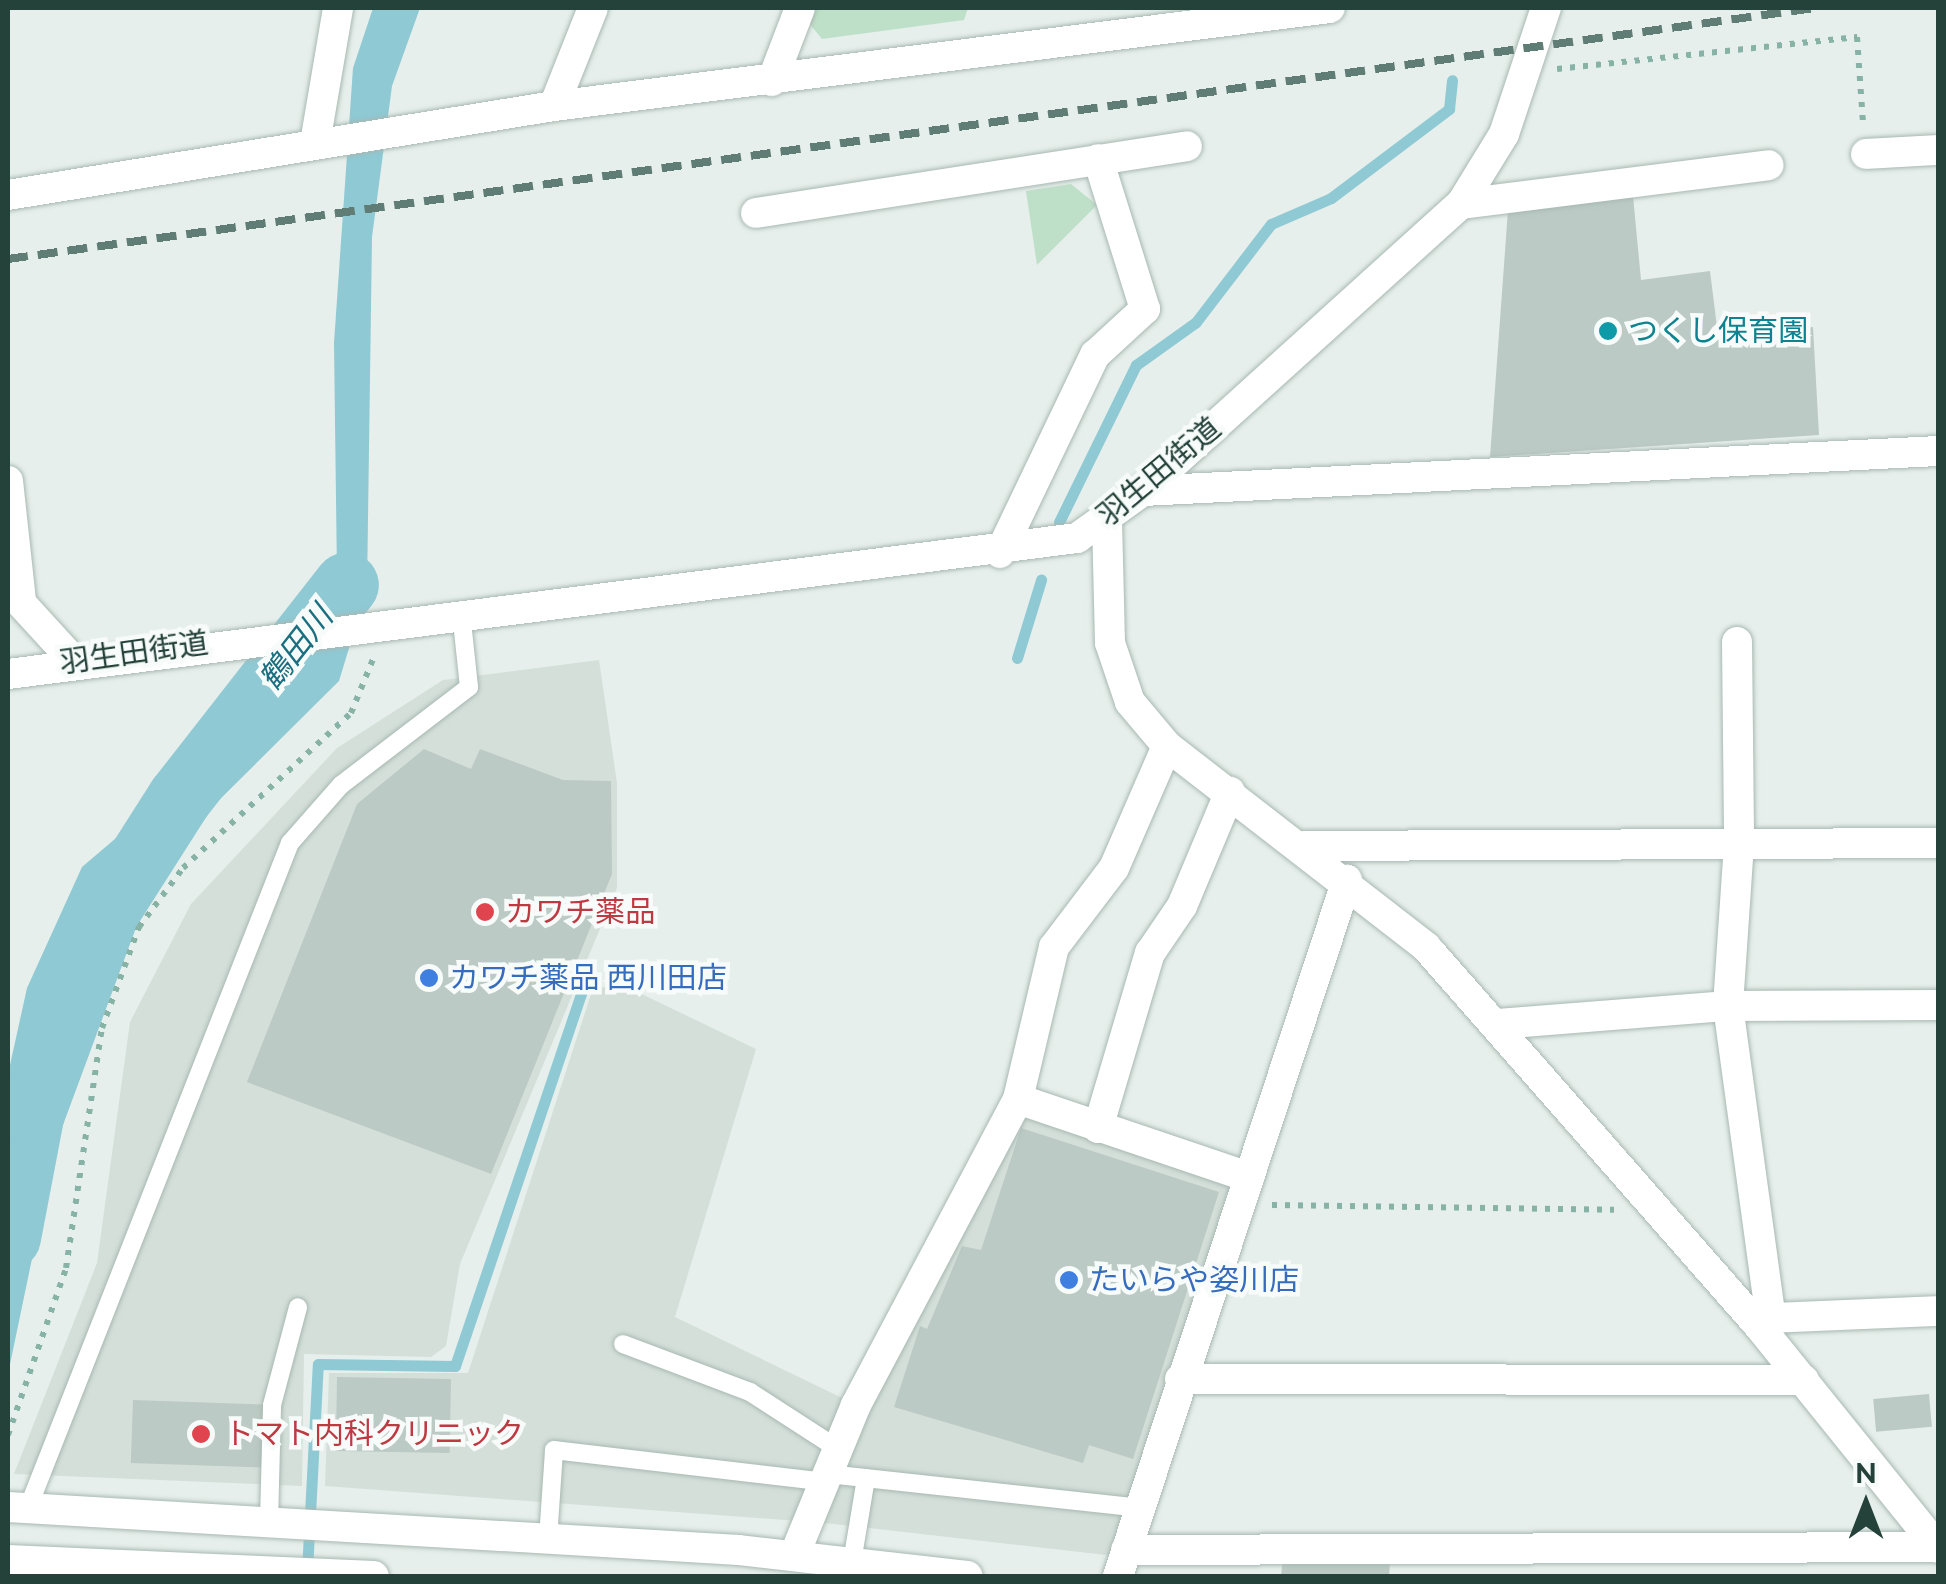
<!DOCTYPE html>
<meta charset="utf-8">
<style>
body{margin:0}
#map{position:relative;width:1946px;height:1584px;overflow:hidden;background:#e6efeb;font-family:Raleway,"Noto Sans JP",sans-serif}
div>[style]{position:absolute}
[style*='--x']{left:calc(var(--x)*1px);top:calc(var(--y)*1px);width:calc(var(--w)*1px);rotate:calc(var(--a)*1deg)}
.built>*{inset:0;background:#d4dfda}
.green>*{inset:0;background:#bfe0c8}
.water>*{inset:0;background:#8ec9d4}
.stream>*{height:11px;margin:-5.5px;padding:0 5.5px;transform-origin:5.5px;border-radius:5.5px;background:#8ec9d4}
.river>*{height:65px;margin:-32.5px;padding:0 32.5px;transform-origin:32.5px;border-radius:32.5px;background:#8ec9d4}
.building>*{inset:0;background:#bbcac4;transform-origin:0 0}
.path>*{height:6px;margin-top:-3px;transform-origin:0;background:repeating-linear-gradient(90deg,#86b3a5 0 5px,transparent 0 13px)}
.roads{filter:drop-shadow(0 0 2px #a8b8b2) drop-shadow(0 0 2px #a8b8b2)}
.lane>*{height:18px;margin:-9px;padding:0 9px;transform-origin:9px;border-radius:9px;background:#fff}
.street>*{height:30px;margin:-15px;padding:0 15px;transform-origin:15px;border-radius:15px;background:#fff}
.secondary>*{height:30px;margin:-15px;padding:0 15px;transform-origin:15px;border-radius:15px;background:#fff}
.rail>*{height:8px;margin-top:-4px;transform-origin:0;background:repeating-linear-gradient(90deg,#5f7d75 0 20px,transparent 0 30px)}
.dots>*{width:28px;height:28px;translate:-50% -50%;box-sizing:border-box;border:5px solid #f7fbf9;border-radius:50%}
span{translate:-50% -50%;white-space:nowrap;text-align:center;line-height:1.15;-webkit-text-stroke:9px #f7fbf9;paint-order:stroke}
.culture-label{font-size:30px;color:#0d838f}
.left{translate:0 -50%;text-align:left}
.street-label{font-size:30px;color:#24423a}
.health-label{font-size:30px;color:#be3a42}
.shop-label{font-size:30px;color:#366cbe}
.water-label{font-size:32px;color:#1c6f80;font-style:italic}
.frame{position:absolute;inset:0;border:10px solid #24423a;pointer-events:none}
.north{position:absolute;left:1816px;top:1454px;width:100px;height:100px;-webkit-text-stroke:8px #f7fbf9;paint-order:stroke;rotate:0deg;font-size:28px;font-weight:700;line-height:40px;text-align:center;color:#24423a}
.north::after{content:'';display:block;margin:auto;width:35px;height:45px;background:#24423a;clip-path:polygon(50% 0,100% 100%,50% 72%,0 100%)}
</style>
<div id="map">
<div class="built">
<i style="clip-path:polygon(599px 660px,617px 783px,617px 888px,460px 1264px,446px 1346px,431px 1357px,304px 1354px,302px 1486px,14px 1474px,97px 1263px,130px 1022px,191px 904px,337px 748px,443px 680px)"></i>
<i style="clip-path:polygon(625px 986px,756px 1049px,675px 1317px,865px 1409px,1016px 1115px,1236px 1188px,1115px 1556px,825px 1523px,325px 1486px,329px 1373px,468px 1373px,593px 988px)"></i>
</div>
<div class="green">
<i style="clip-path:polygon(813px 8px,968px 8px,964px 20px,822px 39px,808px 22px)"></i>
<i style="clip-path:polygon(1071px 184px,1097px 205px,1037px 265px,1026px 191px)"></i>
</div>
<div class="water">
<i style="clip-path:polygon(373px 8px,420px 8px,392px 86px,372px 237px,367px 589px,339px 681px,203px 816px,77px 972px,57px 1019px,44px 1201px,8px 1374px,8px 1074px,27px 988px,82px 867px,256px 719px,337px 576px,334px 343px,353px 68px)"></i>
</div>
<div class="stream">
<i style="--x:1059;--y:522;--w:175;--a:-63.9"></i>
<i style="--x:1136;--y:365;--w:74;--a:-35.6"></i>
<i style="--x:1196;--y:322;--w:123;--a:-52.6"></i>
<i style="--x:1271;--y:224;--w:65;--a:-23.4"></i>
<i style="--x:1331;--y:198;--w:148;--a:-37"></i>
<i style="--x:1449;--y:109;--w:29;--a:-84"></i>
<i style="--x:1017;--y:658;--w:82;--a:-72.9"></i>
<i style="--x:307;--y:1571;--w:207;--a:-87"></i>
<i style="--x:318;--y:1364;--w:137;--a:0.8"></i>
<i style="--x:455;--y:1366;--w:411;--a:-71.3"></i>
</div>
<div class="river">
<i style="--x:8;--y:1237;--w:123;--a:-79.2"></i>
<i style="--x:31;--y:1116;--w:219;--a:-69.7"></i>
<i style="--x:107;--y:911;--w:134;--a:-57.5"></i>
<i style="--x:179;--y:798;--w:271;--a:-52"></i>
</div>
<div class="building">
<i style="clip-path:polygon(1633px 196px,1641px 280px,1710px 271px,1718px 335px,1813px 327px,1819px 435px,1490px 457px,1508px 210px)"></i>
<i style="clip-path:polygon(424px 749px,471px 769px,480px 749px,563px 780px,611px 781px,612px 874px,491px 1174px,247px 1082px,357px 804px)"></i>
<i style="clip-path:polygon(1021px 1128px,1219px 1192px,1133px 1459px,1089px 1445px,1083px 1463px,894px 1407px,920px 1326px,927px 1329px,962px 1246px,981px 1250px)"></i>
<i style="left:337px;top:1377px;width:114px;height:74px;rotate:1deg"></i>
<i style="left:1929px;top:1394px;width:33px;height:56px;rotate:85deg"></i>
<i style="left:133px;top:1400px;width:139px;height:63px;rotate:2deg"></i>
<i style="clip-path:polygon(1283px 1558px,1390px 1563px,1389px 1576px,1281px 1576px)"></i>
</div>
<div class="path">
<i style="--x:1557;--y:69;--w:302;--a:-6.1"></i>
<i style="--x:1857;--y:37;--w:86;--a:86"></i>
<i style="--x:1272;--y:1205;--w:342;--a:0.8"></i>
<i style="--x:8;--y:1435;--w:177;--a:-70.8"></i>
<i style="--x:66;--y:1268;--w:243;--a:-81.5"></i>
<i style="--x:102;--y:1028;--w:108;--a:-69.9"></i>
<i style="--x:139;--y:927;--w:74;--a:-53.3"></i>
<i style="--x:183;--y:868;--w:229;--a:-42.7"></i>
<i style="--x:351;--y:713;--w:58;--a:-67.8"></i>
</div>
<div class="roads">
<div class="lane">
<i style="--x:623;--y:1344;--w:136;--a:20.7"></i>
<i style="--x:750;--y:1392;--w:105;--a:32.9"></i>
<i style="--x:828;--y:1474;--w:313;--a:6.2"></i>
<i style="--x:28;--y:1508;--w:715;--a:-68.5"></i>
<i style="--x:290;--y:843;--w:77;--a:-48.7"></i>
<i style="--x:341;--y:785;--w:161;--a:-37.4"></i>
<i style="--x:469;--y:687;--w:75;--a:-96.1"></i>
<i style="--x:269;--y:1522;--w:117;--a:-88.5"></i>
<i style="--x:272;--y:1405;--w:101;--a:-75.1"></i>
<i style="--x:548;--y:1539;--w:89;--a:-86.1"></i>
<i style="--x:554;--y:1450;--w:273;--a:6.7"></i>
<i style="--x:852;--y:1562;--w:85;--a:-80.5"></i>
</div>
<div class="street">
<i style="--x:772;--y:81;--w:78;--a:-69"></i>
<i style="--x:554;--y:106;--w:105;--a:-68.3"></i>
<i style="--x:315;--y:143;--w:137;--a:-80.3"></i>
<i style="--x:1866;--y:154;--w:72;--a:-3.2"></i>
<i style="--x:8;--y:195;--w:553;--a:-9.26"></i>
<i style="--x:554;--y:106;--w:782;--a:-7.2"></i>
<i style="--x:1461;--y:204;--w:310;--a:-7.2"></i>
<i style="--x:756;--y:213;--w:436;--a:-8.8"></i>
<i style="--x:8;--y:481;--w:121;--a:83.8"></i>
<i style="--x:1143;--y:491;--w:796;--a:-2.88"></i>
<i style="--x:1107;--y:520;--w:123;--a:88.6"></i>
<i style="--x:1110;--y:643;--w:62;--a:71.3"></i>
<i style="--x:1130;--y:702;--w:57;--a:49.9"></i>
<i style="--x:1167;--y:746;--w:328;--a:37.8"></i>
<i style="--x:1426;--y:947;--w:505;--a:48.7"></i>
<i style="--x:1759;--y:1326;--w:285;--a:51.1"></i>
<i style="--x:1000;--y:553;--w:220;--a:-64.4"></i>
<i style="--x:1095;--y:355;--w:68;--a:-42.6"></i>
<i style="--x:1145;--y:309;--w:157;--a:-107.4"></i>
<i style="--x:8;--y:589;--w:96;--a:47.5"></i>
<i style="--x:1737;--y:642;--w:202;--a:89.4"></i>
<i style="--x:1739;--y:844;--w:162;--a:93.9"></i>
<i style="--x:1728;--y:1006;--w:315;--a:82.2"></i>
<i style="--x:1771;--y:1318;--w:167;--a:-2.4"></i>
<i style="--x:1304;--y:846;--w:634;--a:-0.27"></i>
<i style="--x:1498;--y:1024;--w:231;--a:-4.5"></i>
<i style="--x:1728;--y:1006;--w:210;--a:-0.3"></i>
<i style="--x:1018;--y:1099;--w:244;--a:18.7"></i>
<i style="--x:1098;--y:1128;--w:183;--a:-73.5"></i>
<i style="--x:1150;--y:953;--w:57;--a:-55.8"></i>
<i style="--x:1182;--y:906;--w:124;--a:-67.2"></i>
<i style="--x:1180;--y:1379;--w:624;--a:0.09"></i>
<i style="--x:1126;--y:1550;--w:812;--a:-0.21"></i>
<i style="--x:794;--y:1556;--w:163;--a:-67.7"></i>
<i style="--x:856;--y:1405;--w:346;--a:-62.1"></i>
<i style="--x:1018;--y:1099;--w:156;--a:-76.7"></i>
<i style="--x:1054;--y:947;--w:99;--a:-52.8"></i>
<i style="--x:1114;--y:868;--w:133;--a:-66.5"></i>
<i style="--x:1118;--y:1576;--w:733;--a:-71.79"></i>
</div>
<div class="secondary">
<i style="--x:8;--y:674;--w:1078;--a:-7.25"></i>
<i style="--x:1077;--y:538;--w:81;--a:-35.5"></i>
<i style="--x:1143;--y:491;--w:428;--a:-42.1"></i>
<i style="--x:1461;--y:204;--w:82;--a:-58.4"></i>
<i style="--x:1504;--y:134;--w:133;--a:-71.6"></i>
<i style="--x:8;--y:1507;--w:732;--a:3.37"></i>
<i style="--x:739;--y:1550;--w:230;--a:6.5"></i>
<i style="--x:8;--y:1560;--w:366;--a:2.5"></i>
</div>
</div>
<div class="rail">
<i style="--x:8;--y:259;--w:1823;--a:-7.91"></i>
</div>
<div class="dots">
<i style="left:1608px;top:331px;background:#0f9aa8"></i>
<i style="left:485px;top:912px;background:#e0444e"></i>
<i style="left:429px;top:978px;background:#3f7fe0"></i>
<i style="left:1069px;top:1280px;background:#3f7fe0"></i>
<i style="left:201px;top:1434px;background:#e0444e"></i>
</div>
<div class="culture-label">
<span class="left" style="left:1628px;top:331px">つくし保育園</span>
</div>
<div class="street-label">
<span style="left:1159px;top:472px;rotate:-40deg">羽生田街道</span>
<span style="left:134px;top:653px;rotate:-8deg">羽生田街道</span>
</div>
<div class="health-label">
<span class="left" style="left:505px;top:912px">カワチ薬品</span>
<span class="left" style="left:224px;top:1434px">トマト内科クリニック</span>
</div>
<div class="shop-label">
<span class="left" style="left:449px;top:978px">カワチ薬品 西川田店</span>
<span class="left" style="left:1089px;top:1280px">たいらや姿川店</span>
</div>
<div class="water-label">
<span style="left:296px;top:648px;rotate:-52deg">鶴田川</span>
</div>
<div class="frame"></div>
<div class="north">N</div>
</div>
